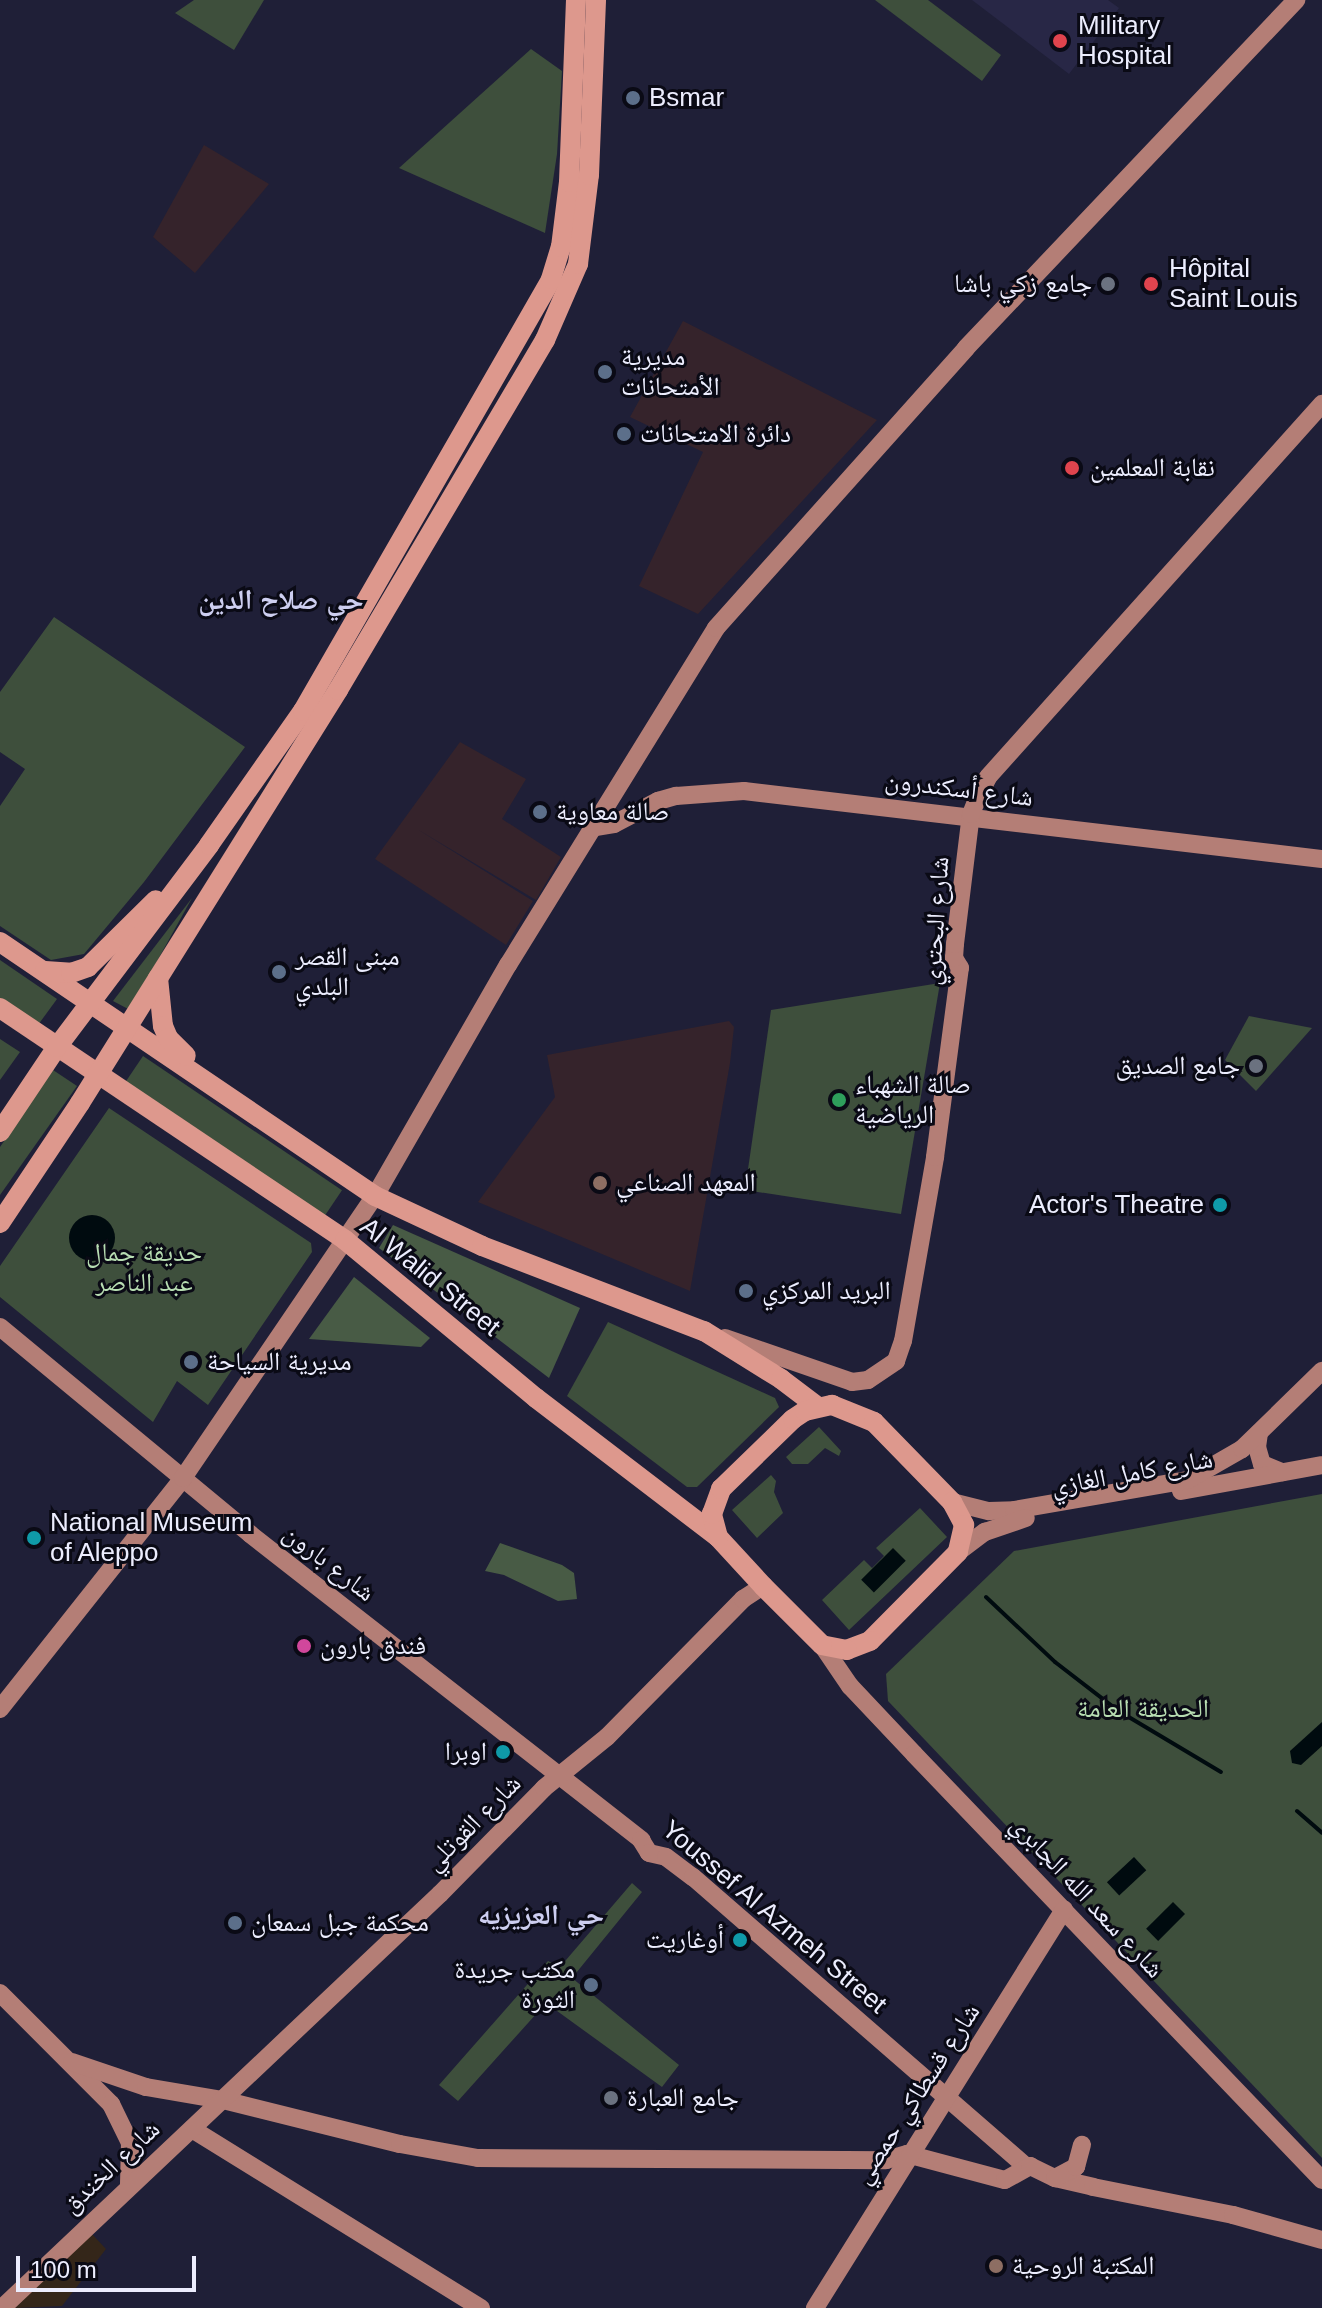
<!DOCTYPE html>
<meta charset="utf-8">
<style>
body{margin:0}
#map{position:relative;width:1322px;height:2308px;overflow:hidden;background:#1f1f37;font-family:Arial,"Noto Naskh Arabic",sans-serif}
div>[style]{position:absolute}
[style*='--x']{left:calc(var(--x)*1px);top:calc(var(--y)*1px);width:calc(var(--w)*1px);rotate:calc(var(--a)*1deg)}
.commercial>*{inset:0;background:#342619}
.built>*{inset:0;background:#282746}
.education>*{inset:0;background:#35232b}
.green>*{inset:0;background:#3e4f3c;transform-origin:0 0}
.forest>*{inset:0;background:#485b45}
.water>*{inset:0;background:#000b0f;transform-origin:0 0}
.round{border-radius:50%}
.stream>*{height:4px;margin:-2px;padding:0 2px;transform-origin:2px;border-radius:2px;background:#000b0f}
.secondary>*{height:18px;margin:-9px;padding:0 9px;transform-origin:9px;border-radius:9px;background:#b47e76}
.primary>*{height:20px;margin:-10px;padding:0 10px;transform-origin:10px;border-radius:10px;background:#dd988d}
.dots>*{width:22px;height:22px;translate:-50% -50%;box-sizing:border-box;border:4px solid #0a0a15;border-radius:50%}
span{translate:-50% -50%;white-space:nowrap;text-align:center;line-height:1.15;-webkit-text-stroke:6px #0a0a15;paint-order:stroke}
.poi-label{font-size:26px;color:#ecedfe}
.left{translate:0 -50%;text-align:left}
.right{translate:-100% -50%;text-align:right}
.street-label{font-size:26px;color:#ecedfe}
.park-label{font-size:26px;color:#b7ddb2}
.neighbourhood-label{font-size:28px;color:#cdcef0;font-weight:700}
.scale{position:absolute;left:16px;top:2256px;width:180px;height:36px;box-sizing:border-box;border:4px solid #ecedfe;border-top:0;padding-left:10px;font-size:24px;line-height:28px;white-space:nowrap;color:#ecedfe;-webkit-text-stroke:6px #0a0a15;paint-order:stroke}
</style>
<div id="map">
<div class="commercial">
<i style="clip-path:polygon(91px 2233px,106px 2249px,62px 2306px,15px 2308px)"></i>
</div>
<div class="built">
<i style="clip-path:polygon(972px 0,1108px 0,1119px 8px,1069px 74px)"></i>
</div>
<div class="education">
<i style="clip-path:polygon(204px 145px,269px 184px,195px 273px,153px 237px)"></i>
<i style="clip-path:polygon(683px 321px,877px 420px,698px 614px,639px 586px,703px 452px,630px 417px)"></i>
<i style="clip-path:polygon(460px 742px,526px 779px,502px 819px,561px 857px,536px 900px,417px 829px,533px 901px,506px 945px,375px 859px)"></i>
<i style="clip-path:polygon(729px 1021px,734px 1027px,730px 1063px,690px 1291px,478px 1202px,555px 1097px,547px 1055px)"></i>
</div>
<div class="green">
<i style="clip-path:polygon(194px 0,264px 0,234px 50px,175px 13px)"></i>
<i style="clip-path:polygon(875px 0,928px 0,1001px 55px,982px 81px)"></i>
<i style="clip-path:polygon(531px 49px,562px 71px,557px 154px,545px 233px,399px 168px)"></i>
<i style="clip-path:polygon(54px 617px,245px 747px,144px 882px,84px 954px,51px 960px,0 926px,0 806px,25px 769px,0 752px,0 692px)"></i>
<i style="clip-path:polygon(192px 898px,130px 1010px,113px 1001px)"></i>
<i style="clip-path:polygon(0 960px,57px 999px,38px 1025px,0 999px)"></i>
<i style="clip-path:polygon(940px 983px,901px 1214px,745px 1190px,771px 1010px)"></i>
<i style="clip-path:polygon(1249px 1016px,1312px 1028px,1256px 1091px,1225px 1060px)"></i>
<i style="clip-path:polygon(0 1039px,20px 1052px,0 1080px)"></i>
<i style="left:143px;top:1056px;width:240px;height:31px;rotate:34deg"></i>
<i style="clip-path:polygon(53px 1070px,77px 1086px,0 1195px,0 1147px)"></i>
<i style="clip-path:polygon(109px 1108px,311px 1243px,312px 1252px,208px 1405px,177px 1381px,153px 1422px,0 1297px,0 1266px)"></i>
<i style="clip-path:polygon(608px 1322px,775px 1398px,779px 1407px,697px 1487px,687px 1487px,567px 1396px)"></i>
<i style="clip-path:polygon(819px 1427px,841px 1451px,839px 1456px,825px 1448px,808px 1464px,792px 1464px,786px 1457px)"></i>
<i style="clip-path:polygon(771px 1475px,776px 1481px,774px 1492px,783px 1513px,757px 1538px,732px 1510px)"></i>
<i style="clip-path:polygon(1322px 1494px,1322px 2158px,888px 1701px,886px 1674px,1014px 1551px)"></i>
<i style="clip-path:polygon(920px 1508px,947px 1537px,849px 1630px,822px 1600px,864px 1560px,872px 1568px,884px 1556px,876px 1548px)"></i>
<i style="clip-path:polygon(632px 1883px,642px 1892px,572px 1978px,679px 2065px,662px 2087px,546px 2003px,458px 2101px,439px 2085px,548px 1961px,560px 1967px)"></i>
</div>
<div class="forest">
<i style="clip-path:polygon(393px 1225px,580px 1308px,549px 1378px,379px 1248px)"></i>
<i style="clip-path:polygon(354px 1277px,430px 1338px,421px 1347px,309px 1339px)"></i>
<i style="clip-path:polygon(500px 1543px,562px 1565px,574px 1573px,577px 1599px,558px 1601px,504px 1575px,485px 1571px)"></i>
</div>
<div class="water">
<i class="round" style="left:69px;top:1215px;width:46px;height:46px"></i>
<i style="left:893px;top:1548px;width:18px;height:45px;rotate:45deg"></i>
<i style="clip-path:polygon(1322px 1722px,1322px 1746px,1301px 1765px,1292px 1763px,1290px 1751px)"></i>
<i style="left:1134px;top:1857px;width:18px;height:37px;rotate:47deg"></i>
<i style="left:1173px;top:1902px;width:17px;height:38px;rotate:45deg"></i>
</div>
<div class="stream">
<i style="--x:986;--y:1597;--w:95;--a:43.3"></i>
<i style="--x:1055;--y:1662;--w:78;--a:37.7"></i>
<i style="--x:1117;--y:1710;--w:121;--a:30.8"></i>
<i style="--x:1297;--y:1811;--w:33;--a:41"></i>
</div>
<div class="secondary">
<i style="--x:597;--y:827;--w:17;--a:-10"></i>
<i style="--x:614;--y:824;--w:50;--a:-27.6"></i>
<i style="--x:658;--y:801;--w:19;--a:-16"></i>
<i style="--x:676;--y:796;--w:68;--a:-4.2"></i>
<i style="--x:744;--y:791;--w:582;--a:6.71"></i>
<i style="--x:0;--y:1327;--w:325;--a:39.6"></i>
<i style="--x:250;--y:1534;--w:497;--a:38"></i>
<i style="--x:641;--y:1840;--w:15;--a:58"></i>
<i style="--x:649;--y:1853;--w:17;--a:13"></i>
<i style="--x:666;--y:1857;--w:34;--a:37"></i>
<i style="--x:693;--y:1877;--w:441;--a:41"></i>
<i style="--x:725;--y:1338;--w:134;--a:19.1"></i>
<i style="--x:852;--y:1382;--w:16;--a:-7"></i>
<i style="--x:868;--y:1380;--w:34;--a:-34"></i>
<i style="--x:896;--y:1361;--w:21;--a:-71"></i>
<i style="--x:903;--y:1341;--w:187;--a:-80.1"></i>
<i style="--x:935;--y:1157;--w:191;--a:-82.5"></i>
<i style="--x:960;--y:968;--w:12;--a:-121"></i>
<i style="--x:954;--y:958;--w:14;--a:-86"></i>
<i style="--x:955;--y:944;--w:131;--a:-83"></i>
<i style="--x:971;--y:814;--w:18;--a:-68"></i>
<i style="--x:978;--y:797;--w:22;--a:-63"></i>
<i style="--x:988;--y:777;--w:501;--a:-48.16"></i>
<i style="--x:1259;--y:1433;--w:14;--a:98"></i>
<i style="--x:1257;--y:1447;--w:18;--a:74"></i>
<i style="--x:1262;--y:1464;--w:22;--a:22"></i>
<i style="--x:1181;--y:1491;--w:143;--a:-10.4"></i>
<i style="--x:952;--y:1502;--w:38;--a:14"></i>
<i style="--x:989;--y:1511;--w:25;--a:-2"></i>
<i style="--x:1014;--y:1510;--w:177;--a:-9.8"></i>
<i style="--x:1188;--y:1480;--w:62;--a:-29.9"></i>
<i style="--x:1242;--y:1449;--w:112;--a:-44.3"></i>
<i style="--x:958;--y:1552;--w:34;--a:-37"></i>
<i style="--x:985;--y:1532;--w:43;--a:-18.9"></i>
<i style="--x:822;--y:1645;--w:50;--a:55.7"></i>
<i style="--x:850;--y:1686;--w:93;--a:46.7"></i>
<i style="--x:914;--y:1754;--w:590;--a:46.24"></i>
<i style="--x:0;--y:1709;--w:295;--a:-51.6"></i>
<i style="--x:183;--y:1478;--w:341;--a:-55.8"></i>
<i style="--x:375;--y:1196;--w:267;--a:-60.1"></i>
<i style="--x:508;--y:965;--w:396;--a:-58.3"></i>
<i style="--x:716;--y:628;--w:375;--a:-48.2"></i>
<i style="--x:966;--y:348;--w:480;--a:-46.5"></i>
<i style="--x:0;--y:1993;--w:157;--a:45"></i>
<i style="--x:111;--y:2104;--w:43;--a:64"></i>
<i style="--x:130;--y:2143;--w:42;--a:91.4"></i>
<i style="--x:72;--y:2062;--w:78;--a:18.7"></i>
<i style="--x:146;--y:2087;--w:78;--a:9.6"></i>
<i style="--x:223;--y:2100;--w:182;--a:14"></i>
<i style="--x:400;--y:2144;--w:79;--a:10.2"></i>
<i style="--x:478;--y:2158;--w:408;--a:0.3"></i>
<i style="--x:886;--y:2160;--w:22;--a:-16"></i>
<i style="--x:907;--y:2154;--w:101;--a:14.9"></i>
<i style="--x:1005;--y:2180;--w:29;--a:-29"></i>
<i style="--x:1030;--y:2166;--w:28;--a:26"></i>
<i style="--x:1055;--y:2178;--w:39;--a:13"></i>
<i style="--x:1093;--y:2187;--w:143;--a:11.3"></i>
<i style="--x:1233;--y:2215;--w:92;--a:15.7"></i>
<i style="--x:192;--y:2129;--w:340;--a:31.8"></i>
<i style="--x:1055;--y:2178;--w:24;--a:-28"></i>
<i style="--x:1076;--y:2167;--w:23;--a:-75"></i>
<i style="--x:2;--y:2308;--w:603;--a:-43.39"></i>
<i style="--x:440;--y:1894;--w:148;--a:-45.5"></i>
<i style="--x:544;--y:1788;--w:81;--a:-39"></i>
<i style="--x:607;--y:1737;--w:194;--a:-45.4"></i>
<i style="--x:743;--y:1599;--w:24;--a:-33"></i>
<i style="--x:815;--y:2308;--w:470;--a:-58"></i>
</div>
<div class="primary">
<i style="--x:0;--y:942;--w:453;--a:34.1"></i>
<i style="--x:375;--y:1196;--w:118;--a:25"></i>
<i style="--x:482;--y:1246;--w:238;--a:21"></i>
<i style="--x:704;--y:1331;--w:91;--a:31.9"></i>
<i style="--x:781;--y:1379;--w:46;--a:37.1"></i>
<i style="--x:45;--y:971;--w:26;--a:4"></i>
<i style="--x:71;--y:973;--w:18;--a:-19"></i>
<i style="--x:88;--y:967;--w:95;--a:-44.6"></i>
<i style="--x:158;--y:978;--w:48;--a:84.1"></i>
<i style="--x:163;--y:1026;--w:13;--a:67"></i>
<i style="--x:168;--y:1038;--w:25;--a:45"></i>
<i style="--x:0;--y:1008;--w:416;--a:33.9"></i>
<i style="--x:345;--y:1240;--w:248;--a:39.6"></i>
<i style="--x:536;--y:1398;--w:229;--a:37.4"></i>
<i style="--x:0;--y:1132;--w:102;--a:-56.2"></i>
<i style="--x:57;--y:1047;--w:253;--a:-53"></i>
<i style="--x:209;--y:845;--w:164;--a:-55"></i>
<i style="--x:303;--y:711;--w:498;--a:-60.1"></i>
<i style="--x:551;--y:279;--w:34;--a:-73"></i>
<i style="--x:561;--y:247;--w:65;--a:-83"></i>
<i style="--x:569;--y:182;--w:182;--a:-87.8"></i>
<i style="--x:0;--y:1223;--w:144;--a:-56.3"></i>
<i style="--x:80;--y:1103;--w:487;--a:-58"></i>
<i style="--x:338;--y:690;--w:407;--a:-59.4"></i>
<i style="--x:545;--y:340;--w:83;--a:-66.5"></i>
<i style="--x:578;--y:264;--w:90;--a:-83"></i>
<i style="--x:589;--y:175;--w:175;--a:-87.7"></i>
<i style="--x:832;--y:1405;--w:45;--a:22"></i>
<i style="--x:874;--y:1422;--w:112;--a:45.7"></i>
<i style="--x:952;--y:1502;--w:26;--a:62"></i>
<i style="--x:964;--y:1525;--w:28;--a:103"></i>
<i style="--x:958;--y:1552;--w:125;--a:134.7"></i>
<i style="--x:870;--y:1641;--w:25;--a:159"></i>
<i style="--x:847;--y:1650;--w:25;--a:-169"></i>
<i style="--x:822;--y:1645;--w:83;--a:-135"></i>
<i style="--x:763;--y:1586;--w:67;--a:-132.6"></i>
<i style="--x:718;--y:1537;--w:24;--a:-105"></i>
<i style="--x:712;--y:1514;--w:27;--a:-70"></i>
<i style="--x:721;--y:1489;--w:100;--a:-44.2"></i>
<i style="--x:793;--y:1419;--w:14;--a:-34"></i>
<i style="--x:805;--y:1411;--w:28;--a:-13"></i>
</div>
<div class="dots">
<i style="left:1060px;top:41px;background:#e0444e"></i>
<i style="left:633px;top:98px;background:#5c6f8a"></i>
<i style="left:1108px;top:284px;background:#6b7280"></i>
<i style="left:1151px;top:284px;background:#e0444e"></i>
<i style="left:605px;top:372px;background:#5c6f8a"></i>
<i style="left:624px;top:434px;background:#5c6f8a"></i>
<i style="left:1072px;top:468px;background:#e0444e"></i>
<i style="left:540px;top:812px;background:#5c6f8a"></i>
<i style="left:279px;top:972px;background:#5c6f8a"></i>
<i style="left:1256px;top:1066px;background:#6b7280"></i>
<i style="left:839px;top:1100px;background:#2e9e5b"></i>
<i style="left:600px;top:1183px;background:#8d6e63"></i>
<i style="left:1220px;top:1205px;background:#0f9aa8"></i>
<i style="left:746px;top:1291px;background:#5c6f8a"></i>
<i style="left:191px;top:1362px;background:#5c6f8a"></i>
<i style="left:34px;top:1538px;background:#0f9aa8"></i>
<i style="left:304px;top:1646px;background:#d1479c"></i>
<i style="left:503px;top:1752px;background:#0f9aa8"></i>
<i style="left:235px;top:1923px;background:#5c6f8a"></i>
<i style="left:740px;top:1940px;background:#0f9aa8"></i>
<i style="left:591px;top:1985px;background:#5c6f8a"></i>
<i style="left:611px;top:2098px;background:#6b7280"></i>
<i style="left:996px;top:2266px;background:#8d6e63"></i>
</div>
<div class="poi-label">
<span class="left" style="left:1078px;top:41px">Military<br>Hospital</span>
<span class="left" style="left:649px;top:98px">Bsmar</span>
<span class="left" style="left:1169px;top:284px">Hôpital<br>Saint Louis</span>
<span class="right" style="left:1092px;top:284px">جامع زكي باشا</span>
<span class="left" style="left:621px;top:372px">مديرية<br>الأمتحانات</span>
<span class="left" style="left:640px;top:434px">دائرة الامتحانات</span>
<span class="left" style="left:1090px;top:468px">نقابة المعلمين</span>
<span class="left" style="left:556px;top:812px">صالة معاوية</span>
<span class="left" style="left:295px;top:972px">مبنى القصر<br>البلدي</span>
<span class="right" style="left:1240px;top:1066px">جامع الصديق</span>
<span class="left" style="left:855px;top:1100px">صالة الشهباء<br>الرياضية</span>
<span class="left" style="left:616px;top:1183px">المعهد الصناعي</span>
<span class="right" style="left:1204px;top:1205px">Actor's Theatre</span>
<span class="left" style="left:762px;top:1291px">البريد المركزي</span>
<span class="left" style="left:207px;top:1362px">مديرية السياحة</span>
<span class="left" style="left:50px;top:1538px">National Museum<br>of Aleppo</span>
<span class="left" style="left:320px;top:1646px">فندق بارون</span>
<span class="right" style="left:487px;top:1752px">اوبرا</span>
<span class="left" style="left:251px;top:1923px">محكمة جبل سمعان</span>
<span class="right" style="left:724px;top:1940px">أوغاريت</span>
<span class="right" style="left:575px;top:1985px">مكتب جريدة<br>الثورة</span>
<span class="left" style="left:627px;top:2098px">جامع العبارة</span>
<span class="left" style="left:1012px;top:2266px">المكتبة الروحية</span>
</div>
<div class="street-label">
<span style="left:959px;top:789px;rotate:7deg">شارع أسكندرون</span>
<span style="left:936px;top:921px;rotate:-86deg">شارع البحتري</span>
<span style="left:430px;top:1277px;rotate:39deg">Al Walid Street</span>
<span style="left:1132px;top:1473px;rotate:-10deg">شارع كامل الغازي</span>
<span style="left:329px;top:1563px;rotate:38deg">شارع بارون</span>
<span style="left:473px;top:1823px;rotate:-45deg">شارع القوتلي</span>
<span style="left:1087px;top:1897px;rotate:47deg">شارع سعد الله الجابري</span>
<span style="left:774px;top:1917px;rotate:40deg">Youssef Al Azmeh Street</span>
<span style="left:917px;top:2094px;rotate:-57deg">شارع قسطاكي حمصي</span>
<span style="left:111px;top:2167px;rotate:-43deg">شارع الخندق</span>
</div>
<div class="park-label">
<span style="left:144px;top:1268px">حديقة جمال<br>عبد الناصر</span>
<span style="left:1143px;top:1709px">الحديقة العامة</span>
</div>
<div class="neighbourhood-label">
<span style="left:281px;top:600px">حي صلاح الدين</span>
<span style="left:541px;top:1915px">حي العزيزيه</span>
</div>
<div class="scale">100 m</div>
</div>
